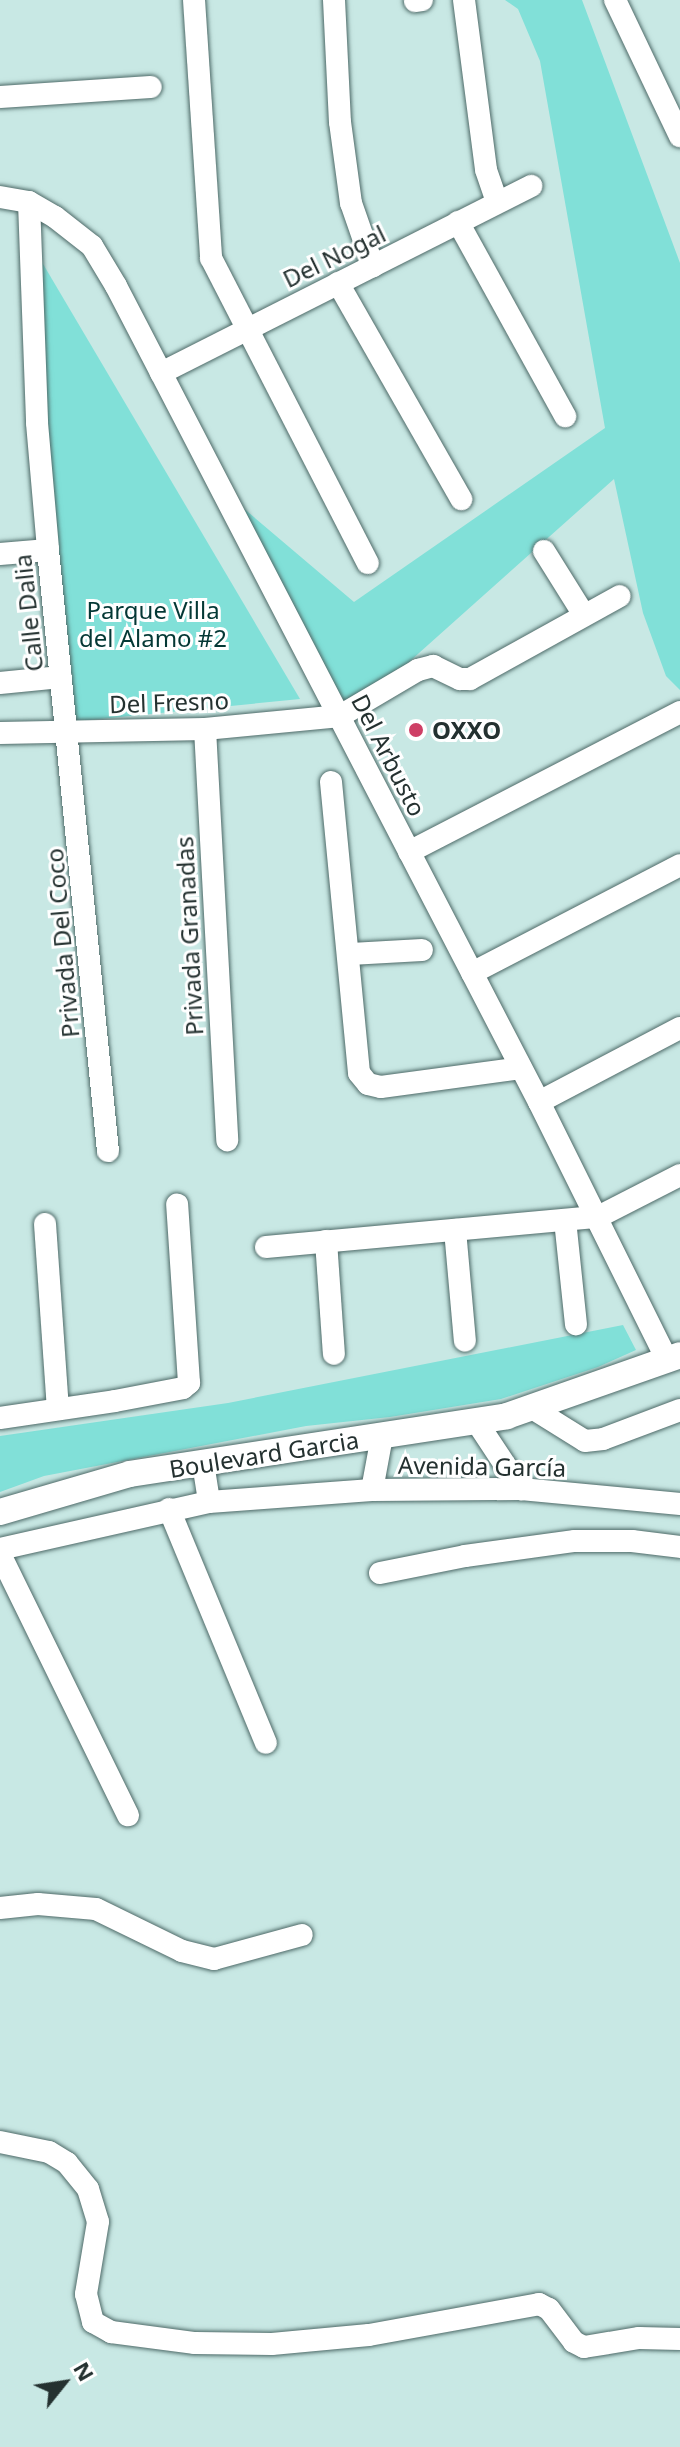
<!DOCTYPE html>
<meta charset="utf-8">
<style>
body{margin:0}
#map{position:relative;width:680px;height:2447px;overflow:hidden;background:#c8e8e4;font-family:"Noto Sans",sans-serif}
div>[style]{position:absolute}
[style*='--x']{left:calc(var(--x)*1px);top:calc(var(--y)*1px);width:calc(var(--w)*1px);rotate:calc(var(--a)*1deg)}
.green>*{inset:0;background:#81e0d8}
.roads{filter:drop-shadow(0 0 2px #4e6a68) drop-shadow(0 0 2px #4e6a68)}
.minor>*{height:22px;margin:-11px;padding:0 11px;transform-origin:11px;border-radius:11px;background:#fff}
.major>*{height:26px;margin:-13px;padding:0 13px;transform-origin:13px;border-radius:13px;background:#fff}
.dots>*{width:22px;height:22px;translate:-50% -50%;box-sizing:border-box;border:4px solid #fff;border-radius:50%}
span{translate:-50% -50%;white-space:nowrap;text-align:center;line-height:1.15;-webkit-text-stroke:6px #fff;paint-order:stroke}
.street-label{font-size:24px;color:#243130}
.park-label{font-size:24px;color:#043835}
.poi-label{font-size:24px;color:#243130;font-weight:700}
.left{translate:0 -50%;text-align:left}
.north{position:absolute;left:24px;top:2343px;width:80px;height:80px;-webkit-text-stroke:6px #fff;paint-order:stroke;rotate:60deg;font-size:22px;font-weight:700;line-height:32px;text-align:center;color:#243130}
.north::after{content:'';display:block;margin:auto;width:28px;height:36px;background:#243130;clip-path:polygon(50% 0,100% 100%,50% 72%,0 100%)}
</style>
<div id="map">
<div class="green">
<i style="clip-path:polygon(505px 0,582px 0,680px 263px,680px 690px,666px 676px,643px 613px,614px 479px,363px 703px,340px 716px,222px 490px,354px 602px,605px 428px,540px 61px,518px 9px)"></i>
<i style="clip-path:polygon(33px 247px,300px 699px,70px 722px)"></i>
<i style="clip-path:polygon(623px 1325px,636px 1350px,598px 1367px,501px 1399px,390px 1417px,306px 1426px,44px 1476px,0 1492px,0 1436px,228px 1403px)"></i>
</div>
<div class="roads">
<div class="minor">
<i style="--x:194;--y:0;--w:259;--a:86.2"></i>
<i style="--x:211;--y:258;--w:343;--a:62.8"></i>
<i style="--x:334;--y:0;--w:122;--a:87.2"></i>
<i style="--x:340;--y:122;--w:82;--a:82.3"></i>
<i style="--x:351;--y:203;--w:67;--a:70.8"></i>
<i style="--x:464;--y:0;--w:171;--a:82.6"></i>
<i style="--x:486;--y:170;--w:34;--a:71"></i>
<i style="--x:615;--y:0;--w:151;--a:64.5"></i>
<i style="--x:415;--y:1;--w:7;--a:-8"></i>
<i style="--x:0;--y:97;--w:151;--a:-3.8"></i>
<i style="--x:0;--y:197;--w:29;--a:10"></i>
<i style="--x:29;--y:202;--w:30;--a:30"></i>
<i style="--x:55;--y:217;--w:47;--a:38.1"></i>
<i style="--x:92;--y:246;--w:47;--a:59"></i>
<i style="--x:116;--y:286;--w:919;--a:62.6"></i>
<i style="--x:539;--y:1102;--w:288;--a:63.6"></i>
<i style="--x:29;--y:202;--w:221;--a:87.9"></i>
<i style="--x:37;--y:423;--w:127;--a:85"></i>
<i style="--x:48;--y:550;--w:604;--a:84.3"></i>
<i style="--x:458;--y:222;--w:222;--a:61.1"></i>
<i style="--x:338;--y:283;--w:249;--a:60.3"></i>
<i style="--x:161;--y:373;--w:415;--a:-26.8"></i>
<i style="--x:544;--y:551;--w:75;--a:58"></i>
<i style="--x:0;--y:554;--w:48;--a:-4.8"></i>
<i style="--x:0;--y:683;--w:61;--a:-5.6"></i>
<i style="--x:205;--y:729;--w:412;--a:86.9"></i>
<i style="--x:0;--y:733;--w:205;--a:-1.1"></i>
<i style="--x:205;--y:729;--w:136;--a:-5.5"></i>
<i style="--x:340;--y:716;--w:91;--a:-30.5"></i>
<i style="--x:418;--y:670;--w:16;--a:-15"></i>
<i style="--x:433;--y:666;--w:30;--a:26"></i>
<i style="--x:460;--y:679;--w:10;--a:0"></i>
<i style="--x:470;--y:679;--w:171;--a:-29"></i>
<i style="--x:331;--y:782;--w:292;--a:84.5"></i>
<i style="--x:359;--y:1073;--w:14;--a:51"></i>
<i style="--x:368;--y:1084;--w:13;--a:13"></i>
<i style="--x:381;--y:1087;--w:141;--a:-7.7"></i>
<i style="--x:409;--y:852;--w:305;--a:-27.3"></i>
<i style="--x:349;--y:954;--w:73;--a:-3.1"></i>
<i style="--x:472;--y:973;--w:234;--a:-27.4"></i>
<i style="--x:539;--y:1102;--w:159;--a:-27.7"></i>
<i style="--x:565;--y:1220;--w:105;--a:84"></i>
<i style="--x:45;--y:1224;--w:185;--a:86"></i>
<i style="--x:455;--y:1230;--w:111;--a:84.9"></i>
<i style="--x:326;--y:1241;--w:113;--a:86"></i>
<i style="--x:266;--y:1247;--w:333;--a:-5.2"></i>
<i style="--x:598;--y:1217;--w:92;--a:-27.1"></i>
<i style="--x:532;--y:1408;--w:62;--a:31.9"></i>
<i style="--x:585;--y:1441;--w:18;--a:-6"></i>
<i style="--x:603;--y:1439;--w:82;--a:-20.6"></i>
<i style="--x:0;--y:1418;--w:116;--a:-8.4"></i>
<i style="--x:115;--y:1401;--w:69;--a:-10.8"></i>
<i style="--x:183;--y:1388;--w:8;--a:-40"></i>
<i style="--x:189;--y:1383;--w:179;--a:-93.8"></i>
<i style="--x:476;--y:1421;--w:82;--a:56.5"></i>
<i style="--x:203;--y:1463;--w:39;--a:81"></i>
<i style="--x:372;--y:1490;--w:55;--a:-79.5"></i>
<i style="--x:169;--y:1509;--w:253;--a:67.5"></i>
<i style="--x:0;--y:1549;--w:214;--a:-12.7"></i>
<i style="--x:209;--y:1502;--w:163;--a:-4.2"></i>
<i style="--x:372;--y:1490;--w:149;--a:-0.4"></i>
<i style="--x:521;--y:1489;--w:160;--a:5.4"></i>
<i style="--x:0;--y:1554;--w:291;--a:63.9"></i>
<i style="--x:380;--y:1573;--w:87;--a:-11.3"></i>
<i style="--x:465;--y:1556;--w:111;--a:-7.8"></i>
<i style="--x:575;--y:1541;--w:57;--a:0"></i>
<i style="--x:632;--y:1541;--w:48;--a:7.1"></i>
<i style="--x:0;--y:1908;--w:38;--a:-6"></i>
<i style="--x:38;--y:1904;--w:58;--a:4.9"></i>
<i style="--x:96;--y:1909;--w:96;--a:26"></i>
<i style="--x:182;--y:1951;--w:33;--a:14"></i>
<i style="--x:214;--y:1959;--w:91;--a:-15.3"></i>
<i style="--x:0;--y:2142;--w:50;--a:11.5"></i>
<i style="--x:49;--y:2152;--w:21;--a:31"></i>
<i style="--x:67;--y:2163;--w:33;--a:51"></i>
<i style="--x:88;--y:2189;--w:34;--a:73"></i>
<i style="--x:98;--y:2222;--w:73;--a:99.5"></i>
<i style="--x:86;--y:2294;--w:29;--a:76"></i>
<i style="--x:93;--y:2322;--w:21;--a:29"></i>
<i style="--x:111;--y:2332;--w:85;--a:7.5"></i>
<i style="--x:195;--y:2343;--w:77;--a:0.7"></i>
<i style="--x:272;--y:2344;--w:97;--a:-5.3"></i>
<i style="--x:369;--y:2335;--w:173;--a:-10.3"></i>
<i style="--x:539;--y:2304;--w:11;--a:27"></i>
<i style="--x:549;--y:2309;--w:41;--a:52.9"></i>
<i style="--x:574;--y:2342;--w:11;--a:27"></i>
<i style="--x:584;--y:2347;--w:56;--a:-9.3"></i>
<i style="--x:639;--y:2338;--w:41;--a:1.4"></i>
</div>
<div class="major">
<i style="--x:0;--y:1512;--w:135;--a:-16.3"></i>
<i style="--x:130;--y:1474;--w:381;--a:-8.7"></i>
<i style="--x:507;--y:1416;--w:183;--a:-19.4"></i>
</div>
</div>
<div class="dots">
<i style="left:416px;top:730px;background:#ce3f65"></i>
</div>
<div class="street-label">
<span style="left:334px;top:256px;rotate:-26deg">Del Nogal</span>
<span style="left:28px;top:613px;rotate:-96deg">Calle Dalia</span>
<span style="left:169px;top:702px;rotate:-2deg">Del Fresno</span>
<span style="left:389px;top:755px;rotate:63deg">Del Arbusto</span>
<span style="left:189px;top:936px;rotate:-93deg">Privada Granadas</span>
<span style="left:62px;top:943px;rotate:-95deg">Privada Del Coco</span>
<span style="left:264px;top:1454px;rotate:-9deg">Boulevard Garcia</span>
<span style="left:482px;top:1466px;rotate:1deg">Avenida García</span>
</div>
<div class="park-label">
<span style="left:153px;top:624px">Parque Villa<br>del Alamo #2</span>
</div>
<div class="poi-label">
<span class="left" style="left:432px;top:730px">OXXO</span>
</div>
<div class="north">N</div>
</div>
